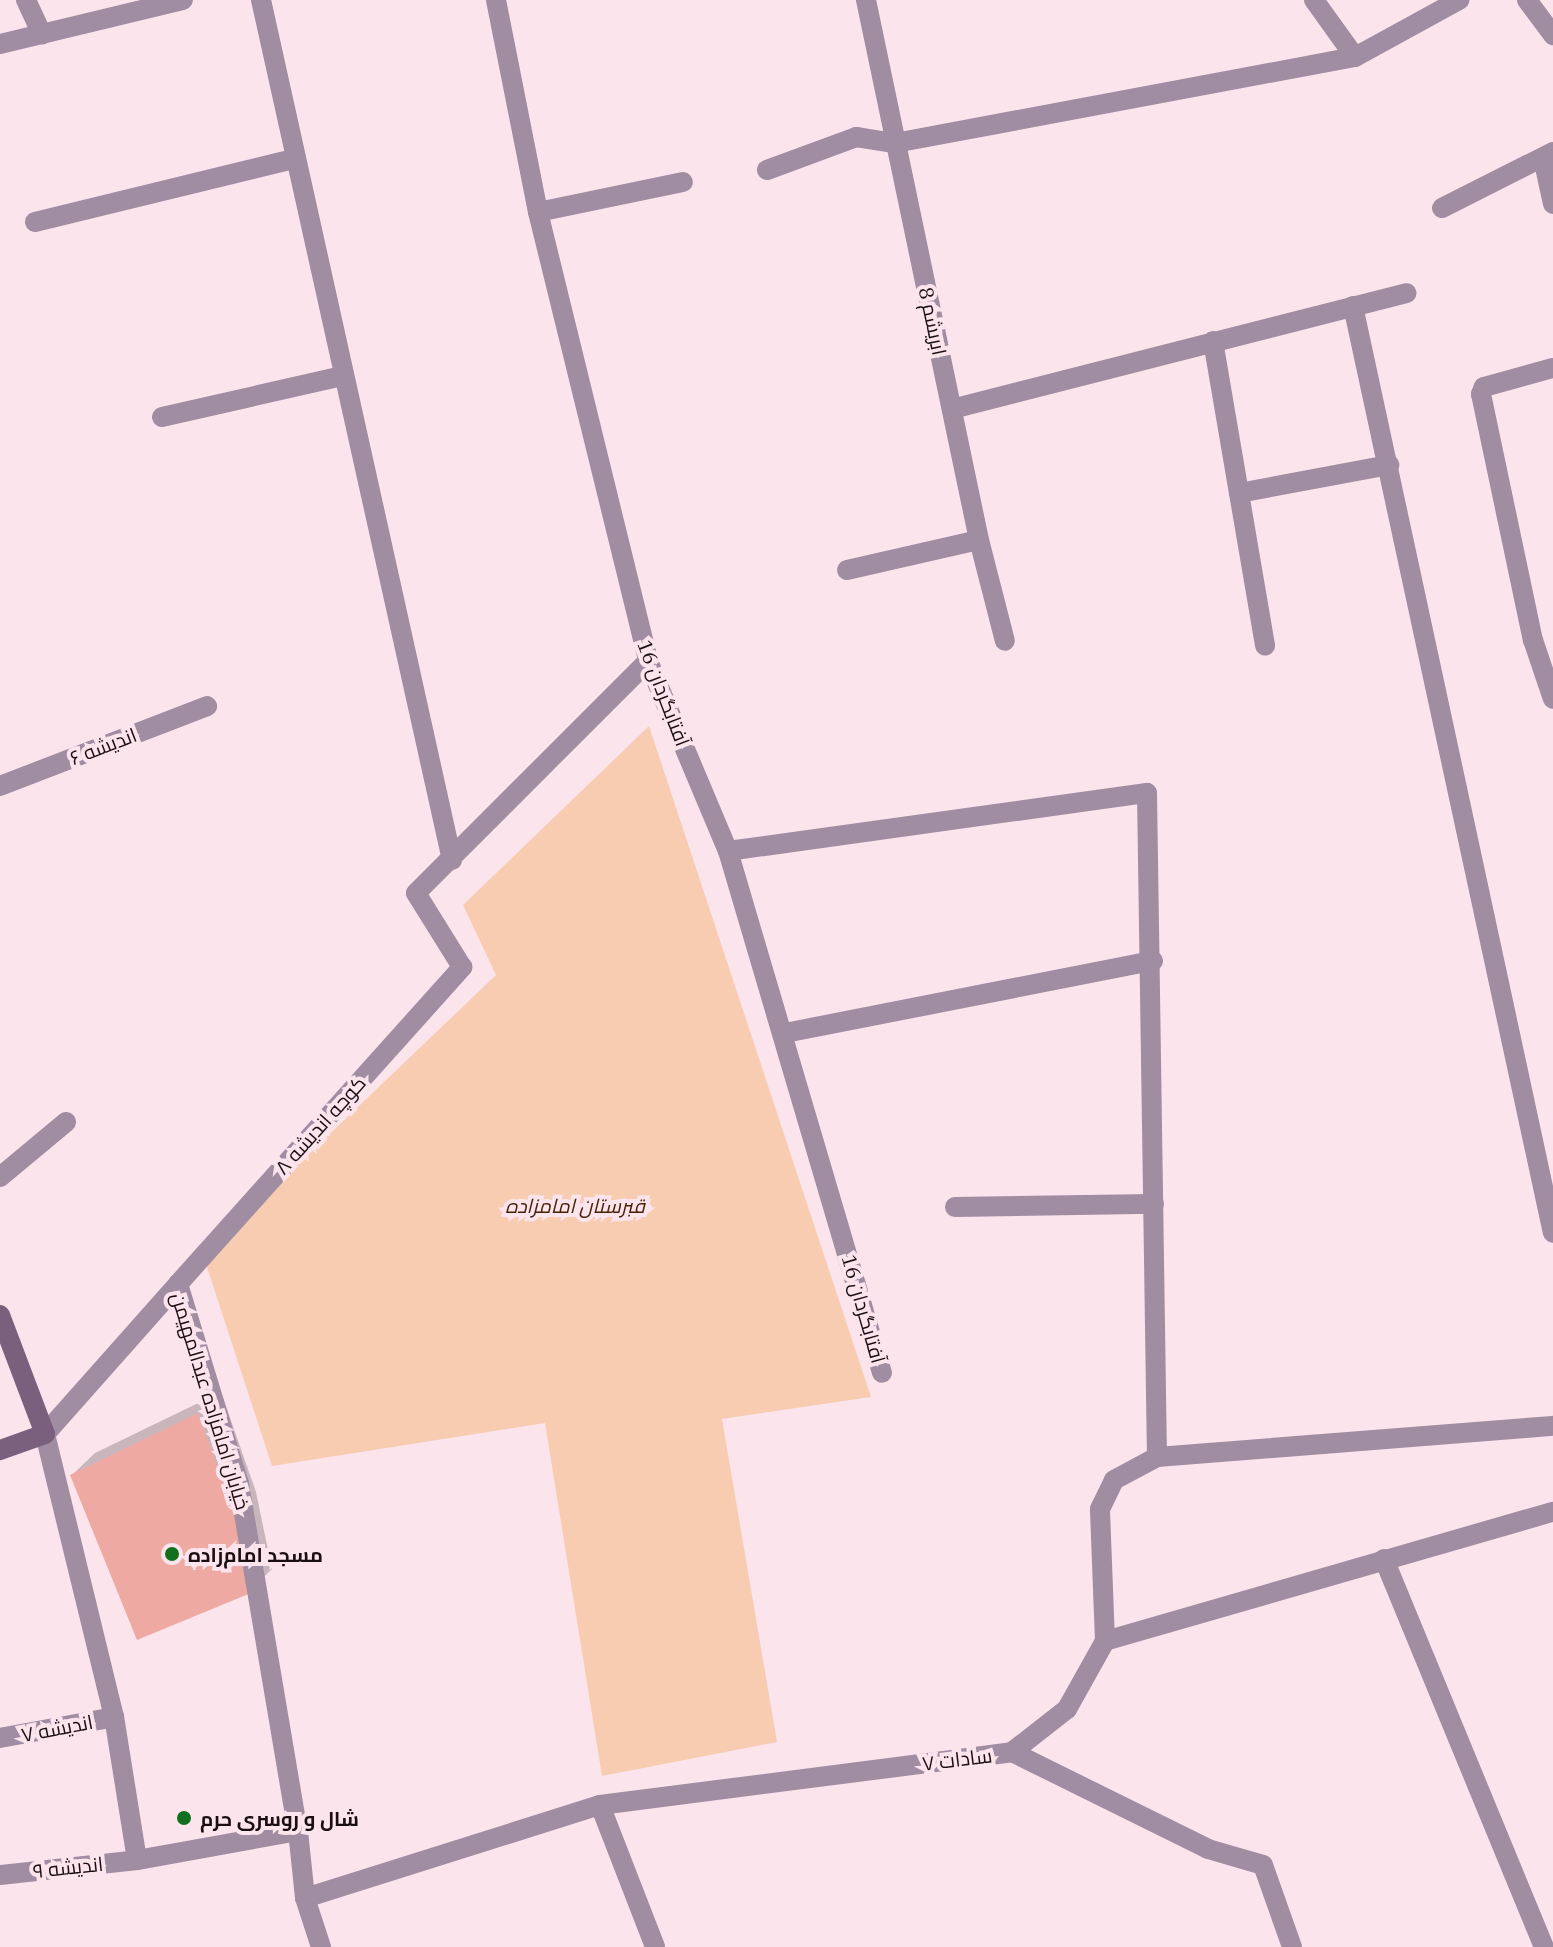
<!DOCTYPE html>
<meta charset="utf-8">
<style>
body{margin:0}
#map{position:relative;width:1553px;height:1947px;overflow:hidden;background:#fce4ed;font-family:"IBM Plex Serif",Cairo,serif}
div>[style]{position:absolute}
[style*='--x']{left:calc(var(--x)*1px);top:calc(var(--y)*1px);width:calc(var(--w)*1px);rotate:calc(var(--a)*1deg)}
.green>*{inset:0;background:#f7ccb1}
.shadow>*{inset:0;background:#0003}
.building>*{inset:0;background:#eea9a3}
.street>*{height:20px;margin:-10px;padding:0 10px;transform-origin:10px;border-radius:10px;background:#a08da2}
.secondary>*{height:20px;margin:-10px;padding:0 10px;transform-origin:10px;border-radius:10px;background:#7b607e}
.dots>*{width:22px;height:22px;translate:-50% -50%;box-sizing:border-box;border:4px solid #fce4ed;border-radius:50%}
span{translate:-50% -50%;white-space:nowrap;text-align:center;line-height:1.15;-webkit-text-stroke:8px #fce4ed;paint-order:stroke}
.street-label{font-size:20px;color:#1a0e13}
.park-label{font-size:20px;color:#462205;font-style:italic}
.poi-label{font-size:20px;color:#1a0e13;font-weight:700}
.left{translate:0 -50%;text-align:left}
</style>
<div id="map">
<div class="green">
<i style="clip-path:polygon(649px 726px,871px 1397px,722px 1419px,777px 1742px,602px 1776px,545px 1423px,272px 1466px,203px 1255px,496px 975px,463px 905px)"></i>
</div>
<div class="shadow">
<i style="clip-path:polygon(221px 1392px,256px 1492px,272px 1569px,249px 1591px,72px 1475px,95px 1453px)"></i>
</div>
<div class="building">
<i style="clip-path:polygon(198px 1413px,235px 1515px,251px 1593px,137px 1640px,70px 1475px)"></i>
</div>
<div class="street">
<i style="--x:26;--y:0;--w:38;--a:65"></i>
<i style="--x:261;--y:0;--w:881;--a:77.48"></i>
<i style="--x:496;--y:0;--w:216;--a:78.8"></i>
<i style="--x:538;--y:212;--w:462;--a:76.2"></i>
<i style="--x:648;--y:661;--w:206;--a:67.2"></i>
<i style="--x:728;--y:851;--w:544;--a:73.56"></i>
<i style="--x:866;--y:0;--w:552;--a:78.18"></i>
<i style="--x:979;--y:540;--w:104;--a:75.6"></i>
<i style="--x:1314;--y:0;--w:70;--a:54.3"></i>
<i style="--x:1527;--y:0;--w:44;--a:53.4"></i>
<i style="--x:0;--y:44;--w:188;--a:-13.5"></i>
<i style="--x:1543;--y:158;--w:47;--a:77.7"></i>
<i style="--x:767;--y:170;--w:95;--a:-20.3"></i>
<i style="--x:856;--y:137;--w:39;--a:9"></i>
<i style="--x:895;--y:143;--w:468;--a:-10.6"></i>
<i style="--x:1355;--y:57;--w:119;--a:-28.7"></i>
<i style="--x:1442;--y:208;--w:124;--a:-26.8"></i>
<i style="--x:538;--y:212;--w:148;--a:-11.7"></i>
<i style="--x:35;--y:222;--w:266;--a:-13.7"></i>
<i style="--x:1353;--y:306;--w:948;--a:77.83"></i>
<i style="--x:1213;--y:341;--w:309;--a:80.3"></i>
<i style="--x:1553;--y:368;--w:72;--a:164.6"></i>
<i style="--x:1484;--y:387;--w:8;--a:113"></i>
<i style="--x:1481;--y:394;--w:251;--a:78.1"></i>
<i style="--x:1533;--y:640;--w:62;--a:71.3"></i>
<i style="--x:952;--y:409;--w:469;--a:-14.3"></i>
<i style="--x:162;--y:417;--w:185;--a:-12.8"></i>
<i style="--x:1239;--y:493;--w:153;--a:-10.6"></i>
<i style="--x:847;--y:570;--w:135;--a:-12.8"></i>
<i style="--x:0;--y:786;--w:222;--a:-21.1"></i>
<i style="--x:728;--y:851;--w:423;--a:-7.9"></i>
<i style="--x:1147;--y:793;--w:664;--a:89.14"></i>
<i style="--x:785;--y:1033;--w:375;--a:-11.1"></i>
<i style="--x:0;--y:1177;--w:86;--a:-39.8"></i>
<i style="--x:955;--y:1207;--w:199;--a:-0.9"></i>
<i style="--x:178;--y:1284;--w:209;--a:73"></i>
<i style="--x:239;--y:1484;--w:352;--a:80.4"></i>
<i style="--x:298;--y:1831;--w:164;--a:169.8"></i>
<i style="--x:137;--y:1860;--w:145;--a:-99.1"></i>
<i style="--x:114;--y:1717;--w:291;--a:-103.7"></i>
<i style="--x:45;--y:1434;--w:200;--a:-48.4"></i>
<i style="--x:178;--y:1284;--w:426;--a:-48.1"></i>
<i style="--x:462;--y:967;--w:87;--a:-121.9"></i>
<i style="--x:416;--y:893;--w:328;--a:-45"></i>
<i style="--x:1384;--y:1559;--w:420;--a:67.6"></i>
<i style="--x:1105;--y:1641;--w:466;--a:-16.1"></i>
<i style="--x:0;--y:1738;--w:116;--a:-10.4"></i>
<i style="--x:1012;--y:1752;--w:219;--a:26.3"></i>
<i style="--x:1208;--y:1849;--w:57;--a:16.2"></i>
<i style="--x:1263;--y:1865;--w:87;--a:70.5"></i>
<i style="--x:600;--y:1805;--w:152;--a:68.8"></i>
<i style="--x:298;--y:1831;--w:67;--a:84"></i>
<i style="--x:305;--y:1898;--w:52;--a:71.9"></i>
<i style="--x:0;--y:1875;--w:138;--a:-6.2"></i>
<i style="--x:305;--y:1898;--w:309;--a:-17.5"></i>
<i style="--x:600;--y:1805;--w:415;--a:-7.3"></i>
<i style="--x:1012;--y:1752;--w:70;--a:-38"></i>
<i style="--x:1067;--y:1709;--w:78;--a:-60.8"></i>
<i style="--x:1105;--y:1641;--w:132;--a:-92.2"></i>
<i style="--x:1100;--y:1509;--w:32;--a:-64"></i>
<i style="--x:1114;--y:1480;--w:49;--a:-28.1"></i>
<i style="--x:1157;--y:1457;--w:397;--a:-4.5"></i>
</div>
<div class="secondary">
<i style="--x:0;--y:1315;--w:127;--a:69.3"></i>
<i style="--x:45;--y:1434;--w:48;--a:160.4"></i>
</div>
<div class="dots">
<i style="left:172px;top:1554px;background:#11701d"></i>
<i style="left:184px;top:1818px;background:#11701d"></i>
</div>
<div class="street-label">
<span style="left:933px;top:321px;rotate:78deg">ابریشم 8</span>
<span style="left:664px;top:693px;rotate:69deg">آفتابگردان 16</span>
<span style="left:103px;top:746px;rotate:-21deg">اندیشه ۶</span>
<span style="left:320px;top:1125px;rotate:-48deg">کوچه اندیشه ۸</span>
<span style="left:864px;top:1309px;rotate:74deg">آفتابگردان 16</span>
<span style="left:211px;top:1401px;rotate:73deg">خیابان امامزاده عبدالمهیمن</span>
<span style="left:57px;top:1728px;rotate:-11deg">اندیشه ۷</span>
<span style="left:957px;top:1759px;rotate:-7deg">سادات ۷</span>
<span style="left:68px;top:1867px;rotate:-6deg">اندیشه ۹</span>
</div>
<div class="park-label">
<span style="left:575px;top:1205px">قبرستان امامزاده</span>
</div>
<div class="poi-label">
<span class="left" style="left:188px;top:1554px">مسجد امام‌زاده</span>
<span class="left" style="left:200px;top:1818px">شال و روسری حرم</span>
</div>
</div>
